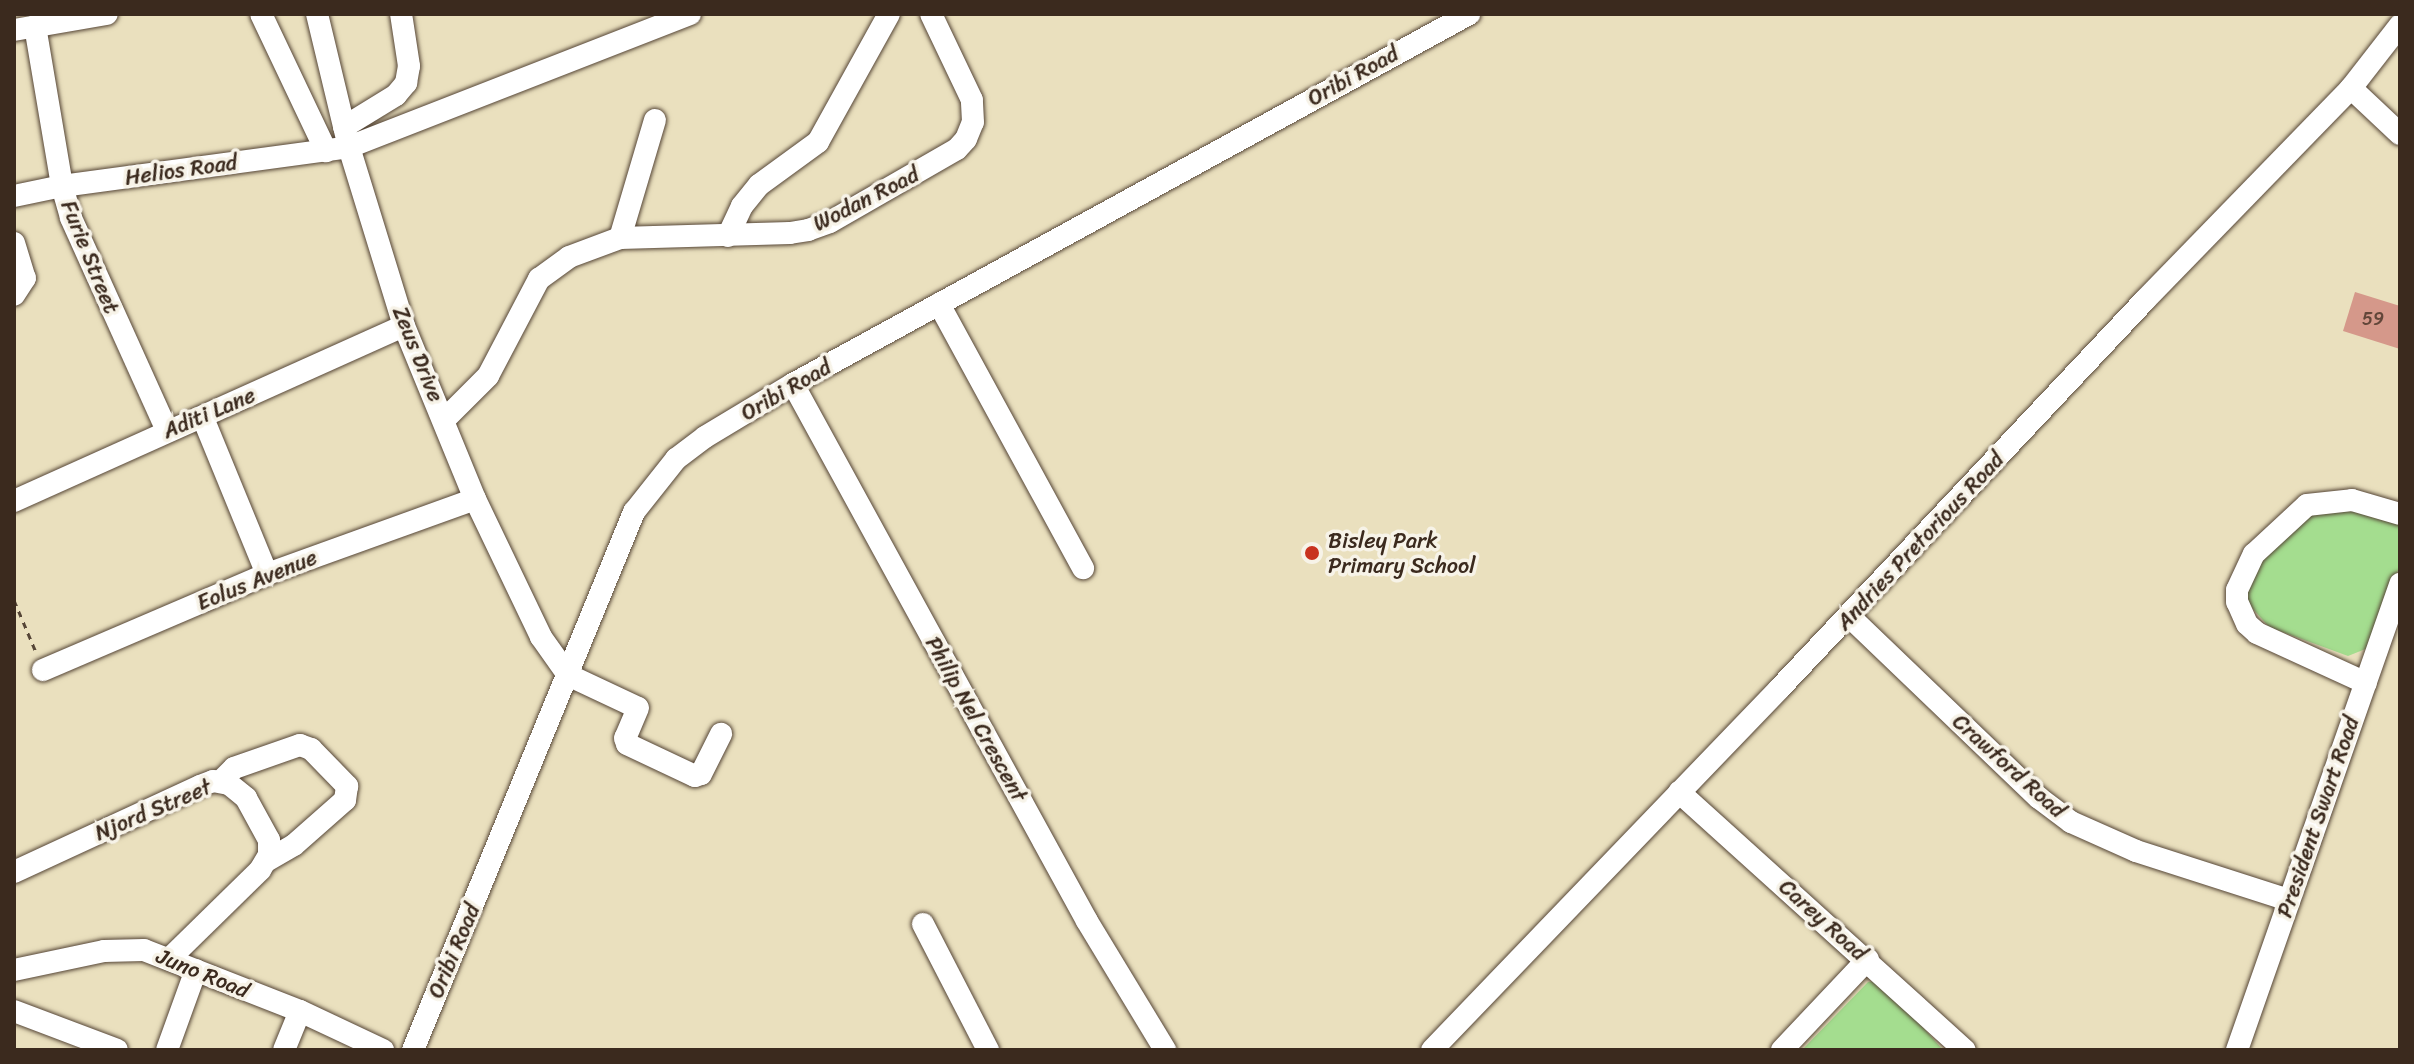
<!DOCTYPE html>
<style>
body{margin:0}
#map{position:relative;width:2414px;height:1064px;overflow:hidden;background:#eae0be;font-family:Sriracha,sans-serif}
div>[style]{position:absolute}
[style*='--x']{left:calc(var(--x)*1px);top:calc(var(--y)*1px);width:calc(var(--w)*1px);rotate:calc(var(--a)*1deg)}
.green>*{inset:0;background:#a4dd8f}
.building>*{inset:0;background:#d5988a}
.path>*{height:3px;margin-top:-1.5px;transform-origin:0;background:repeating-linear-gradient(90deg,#554536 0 6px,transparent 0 12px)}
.roads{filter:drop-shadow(0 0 2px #554536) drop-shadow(0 0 2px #554536)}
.minor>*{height:22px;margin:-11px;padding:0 11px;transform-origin:11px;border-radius:11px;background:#fff}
.dots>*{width:22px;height:22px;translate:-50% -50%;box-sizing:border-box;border:4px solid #f7f3e8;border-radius:50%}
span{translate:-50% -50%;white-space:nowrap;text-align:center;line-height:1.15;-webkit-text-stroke:7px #f7f3e8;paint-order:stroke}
.number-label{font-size:18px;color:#624639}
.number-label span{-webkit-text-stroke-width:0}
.street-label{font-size:22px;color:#3b2a1e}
.poi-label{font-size:22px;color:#3b2a1e}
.left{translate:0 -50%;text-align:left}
.frame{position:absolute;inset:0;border:16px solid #3b2a1e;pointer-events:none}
</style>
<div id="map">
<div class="green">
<i style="clip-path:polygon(2341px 502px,2400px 519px,2400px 565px,2368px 648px,2348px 656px,2269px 627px,2246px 601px,2245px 582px,2257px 562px,2308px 509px)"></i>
<i style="clip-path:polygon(1881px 980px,1943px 1050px,1802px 1050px,1868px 982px)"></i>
</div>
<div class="building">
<i style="clip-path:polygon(2355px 292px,2400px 306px,2400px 349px,2343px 331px)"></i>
</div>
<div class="path">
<i style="--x:14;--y:600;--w:56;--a:67.1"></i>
</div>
<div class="roads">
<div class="minor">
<i style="--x:261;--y:14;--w:152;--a:64.6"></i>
<i style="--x:317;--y:14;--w:137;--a:76.5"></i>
<i style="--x:349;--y:147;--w:187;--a:72.9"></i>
<i style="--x:404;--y:326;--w:187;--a:67.7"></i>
<i style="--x:475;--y:499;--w:153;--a:64.4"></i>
<i style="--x:541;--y:637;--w:47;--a:54.6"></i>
<i style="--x:568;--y:675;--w:77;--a:25.2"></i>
<i style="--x:638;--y:708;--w:33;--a:113"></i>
<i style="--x:625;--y:738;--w:6;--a:72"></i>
<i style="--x:627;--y:744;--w:75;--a:25.2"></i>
<i style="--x:695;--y:776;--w:6;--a:-18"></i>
<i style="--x:701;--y:774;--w:45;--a:-63.4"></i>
<i style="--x:35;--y:26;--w:162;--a:80.4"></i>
<i style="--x:62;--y:186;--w:33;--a:74"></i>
<i style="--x:71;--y:218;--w:234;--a:65.7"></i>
<i style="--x:14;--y:30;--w:94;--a:-9.8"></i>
<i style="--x:2351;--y:88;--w:67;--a:43.2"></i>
<i style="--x:344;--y:127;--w:61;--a:-31.6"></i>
<i style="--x:396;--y:95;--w:16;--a:-50"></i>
<i style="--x:406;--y:83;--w:17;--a:-80"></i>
<i style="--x:409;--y:66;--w:53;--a:-98.7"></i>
<i style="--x:14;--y:196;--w:49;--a:-11.8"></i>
<i style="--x:62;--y:186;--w:290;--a:-7.7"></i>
<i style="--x:349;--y:147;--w:366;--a:-21.3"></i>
<i style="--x:728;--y:236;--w:33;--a:-65"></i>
<i style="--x:742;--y:206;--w:27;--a:-51"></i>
<i style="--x:759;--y:185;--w:73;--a:-36.1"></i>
<i style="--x:818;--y:142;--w:146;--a:-61"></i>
<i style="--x:620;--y:238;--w:170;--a:-1.7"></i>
<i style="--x:790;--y:233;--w:18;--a:-9"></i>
<i style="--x:808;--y:230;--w:23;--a:-20"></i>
<i style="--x:830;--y:222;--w:146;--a:-29.9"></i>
<i style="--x:957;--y:149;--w:13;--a:-48"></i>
<i style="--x:966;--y:139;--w:18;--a:-68"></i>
<i style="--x:973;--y:122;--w:22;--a:-93"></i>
<i style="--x:972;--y:100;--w:95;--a:-115.5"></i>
<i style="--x:14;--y:243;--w:37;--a:73"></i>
<i style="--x:25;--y:278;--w:20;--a:123"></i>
<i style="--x:939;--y:304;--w:301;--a:61.4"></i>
<i style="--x:793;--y:384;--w:612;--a:61.3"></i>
<i style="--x:1087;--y:921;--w:151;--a:58.8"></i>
<i style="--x:203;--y:418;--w:169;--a:67.7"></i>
<i style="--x:445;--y:419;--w:61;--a:-45"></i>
<i style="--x:488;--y:376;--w:110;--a:-62.3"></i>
<i style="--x:539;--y:279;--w:37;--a:-36"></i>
<i style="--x:569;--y:257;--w:54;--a:-20.4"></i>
<i style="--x:620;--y:238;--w:123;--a:-73.5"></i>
<i style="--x:14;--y:501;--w:427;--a:-24.2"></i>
<i style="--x:1849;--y:616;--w:263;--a:43.8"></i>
<i style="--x:2039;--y:798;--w:40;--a:37"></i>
<i style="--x:2071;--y:822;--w:71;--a:24"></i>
<i style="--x:2136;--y:851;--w:161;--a:17.8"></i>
<i style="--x:43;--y:670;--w:244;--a:-23.2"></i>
<i style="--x:267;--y:574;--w:221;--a:-19.8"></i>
<i style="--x:2366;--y:683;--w:120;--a:-155.4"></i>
<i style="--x:2257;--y:633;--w:13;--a:-138"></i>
<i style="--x:2247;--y:624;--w:24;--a:-114"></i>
<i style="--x:2237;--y:602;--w:12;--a:-90"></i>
<i style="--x:2237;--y:590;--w:40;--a:-65"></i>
<i style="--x:2254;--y:554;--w:72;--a:-42.8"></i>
<i style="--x:2307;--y:505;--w:45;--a:-6.3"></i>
<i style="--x:2352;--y:500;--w:50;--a:16.3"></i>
<i style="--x:221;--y:781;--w:18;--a:-45"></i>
<i style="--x:234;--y:768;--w:70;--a:-19.2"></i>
<i style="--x:300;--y:745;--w:12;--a:20"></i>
<i style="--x:311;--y:749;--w:52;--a:45.8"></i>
<i style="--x:347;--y:786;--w:14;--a:98"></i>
<i style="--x:345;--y:800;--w:68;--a:138.6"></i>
<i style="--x:294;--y:845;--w:32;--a:150"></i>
<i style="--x:1679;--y:792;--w:385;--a:42.1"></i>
<i style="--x:14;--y:872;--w:205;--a:-24.8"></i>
<i style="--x:200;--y:786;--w:14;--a:-21"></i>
<i style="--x:213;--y:781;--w:16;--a:11"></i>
<i style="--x:229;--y:784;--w:22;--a:39"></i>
<i style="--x:246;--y:798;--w:48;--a:61.3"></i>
<i style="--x:269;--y:840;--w:15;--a:90"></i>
<i style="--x:269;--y:855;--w:17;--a:121"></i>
<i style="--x:260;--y:870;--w:127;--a:135.6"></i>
<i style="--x:923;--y:924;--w:142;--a:62.7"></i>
<i style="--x:14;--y:970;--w:92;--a:-11.9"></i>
<i style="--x:104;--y:951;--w:40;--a:-1.4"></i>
<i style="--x:144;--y:950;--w:168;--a:21.4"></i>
<i style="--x:300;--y:1011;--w:92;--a:25.2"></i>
<i style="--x:14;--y:1011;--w:110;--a:20.7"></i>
<i style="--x:167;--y:1050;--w:85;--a:-70.1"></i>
<i style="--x:284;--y:1050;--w:42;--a:-67.7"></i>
<i style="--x:413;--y:1050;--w:582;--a:-67.67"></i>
<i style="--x:634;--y:512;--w:68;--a:-51.6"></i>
<i style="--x:676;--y:459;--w:36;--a:-37"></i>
<i style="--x:705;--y:437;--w:103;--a:-31.1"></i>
<i style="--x:793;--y:384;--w:771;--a:-28.69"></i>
<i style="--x:1432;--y:1050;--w:501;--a:-46.13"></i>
<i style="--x:1779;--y:689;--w:534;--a:-46.74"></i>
<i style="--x:2145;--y:300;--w:296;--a:-45.8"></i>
<i style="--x:2351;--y:88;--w:80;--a:-52.1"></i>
<i style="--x:1782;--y:1050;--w:125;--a:-46.6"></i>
<i style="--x:2237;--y:1050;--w:494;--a:-70.7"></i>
</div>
</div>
<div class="dots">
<i style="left:1312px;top:553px;background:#c8321e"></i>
</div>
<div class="number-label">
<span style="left:2373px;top:319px">59</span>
</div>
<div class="street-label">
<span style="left:1353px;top:76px;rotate:-29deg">Oribi Road</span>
<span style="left:181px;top:170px;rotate:-8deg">Helios Road</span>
<span style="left:866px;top:199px;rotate:-27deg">Wodan Road</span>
<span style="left:90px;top:257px;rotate:68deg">Furie Street</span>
<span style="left:418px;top:354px;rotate:68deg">Zeus Drive</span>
<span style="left:786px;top:390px;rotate:-30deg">Oribi Road</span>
<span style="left:209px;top:413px;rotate:-23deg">Aditi Lane</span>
<span style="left:1920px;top:541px;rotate:-47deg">Andries Pretorious Road</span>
<span style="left:257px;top:580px;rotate:-22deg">Eolus Avenue</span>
<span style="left:976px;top:719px;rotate:61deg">Philip Nel Crescent</span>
<span style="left:2009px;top:766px;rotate:42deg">Crawford Road</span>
<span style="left:153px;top:810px;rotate:-23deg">Njord Street</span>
<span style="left:2318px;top:817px;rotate:-71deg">President Swart Road</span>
<span style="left:1823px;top:920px;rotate:42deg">Carey Road</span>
<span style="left:454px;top:951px;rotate:-67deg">Oribi Road</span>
<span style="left:203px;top:973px;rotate:22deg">Juno Road</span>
</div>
<div class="poi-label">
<span class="left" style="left:1328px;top:553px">Bisley Park<br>Primary School</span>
</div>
<div class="frame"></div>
</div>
